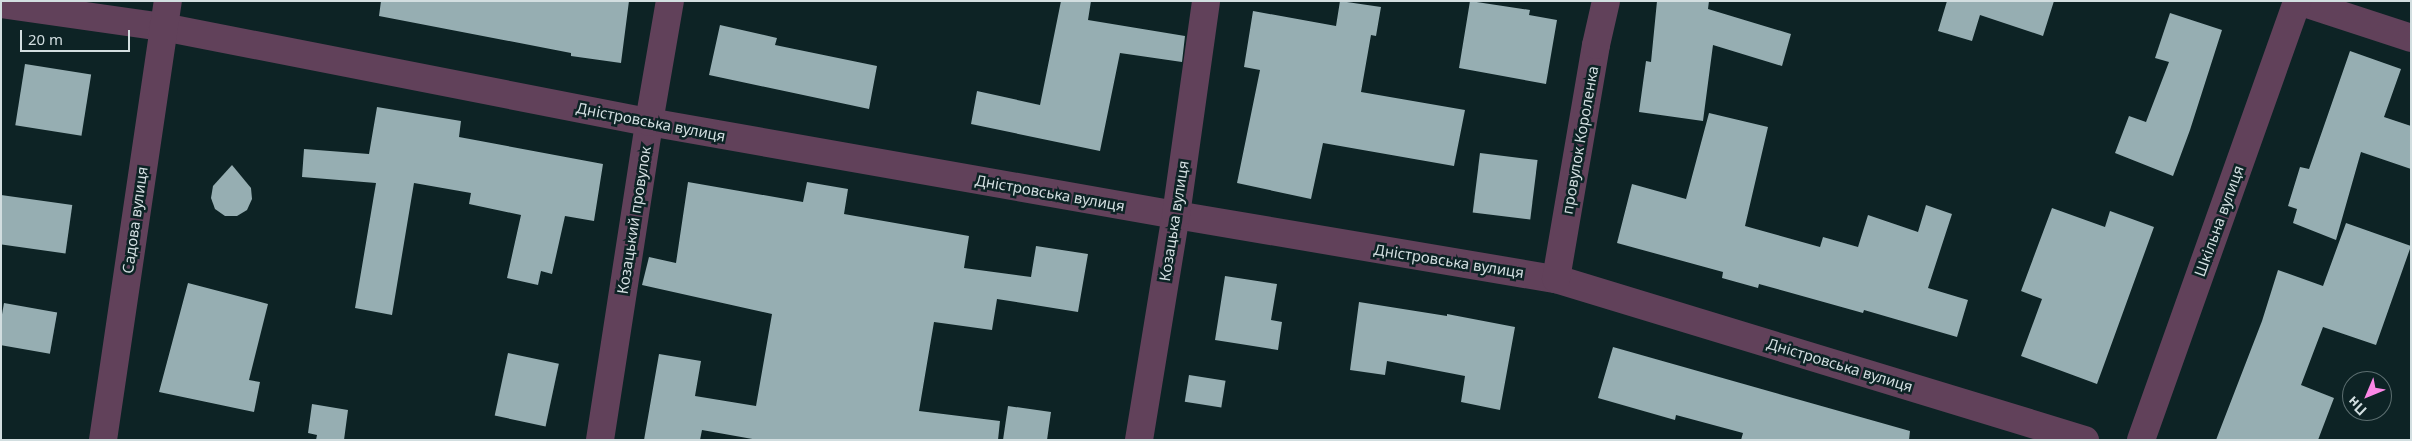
<!DOCTYPE html>
<meta charset="utf-8">
<style>
body{margin:0}
#map{position:relative;width:2412px;height:441px;overflow:hidden;background:#0d2325;font-family:"Noto Sans",sans-serif}
div>[style]{position:absolute}
[style*='--x']{left:calc(var(--x)*1px);top:calc(var(--y)*1px);width:calc(var(--w)*1px);rotate:calc(var(--a)*1deg)}
.building>*{inset:0;background:#96aeb2;transform-origin:0 0}
.minor>*{height:28px;margin:-14px;padding:0 14px;transform-origin:14px;border-radius:14px;background:#61415a}
span{translate:-50% -50%;white-space:nowrap;text-align:center;line-height:1.15;-webkit-text-stroke:5px #0d2325;paint-order:stroke}
.street-label{font-size:15px;color:#d2dee0}
.frame{position:absolute;inset:0;border:2px solid #d2dee0;pointer-events:none}
.north{position:absolute;left:2342px;top:371px;width:50px;height:50px;box-sizing:border-box;background:#0d2325;border:1px solid #5c6e70;border-radius:50%;rotate:225deg;font-size:14px;font-weight:700;line-height:20px;text-align:center;color:#d2dee0}
.north::after{content:'';display:block;margin:auto;width:18px;height:22px;background:#fb87e6;clip-path:polygon(50% 0,100% 100%,50% 72%,0 100%)}
.scale{position:absolute;left:20px;top:30px;width:110px;height:22px;box-sizing:border-box;border:2px solid #d2dee0;border-top:0;padding-left:6px;font-size:15px;line-height:18px;white-space:nowrap;color:#d2dee0;-webkit-text-stroke:4px #0d2325;paint-order:stroke}
</style>
<div id="map">
<div class="building">
<i style="clip-path:polygon(381px 1px,629px 1px,621px 63px,571px 56px,571px 53px,379px 16px)"></i>
<i style="clip-path:polygon(1061px 1px,1091px 1px,1088px 20px,1185px 36px,1182px 62px,1120px 53px,1100px 151px,971px 124px,977px 91px,1040px 105px)"></i>
<i style="clip-path:polygon(1340px 1px,1381px 7px,1376px 36px,1371px 35px,1361px 92px,1465px 110px,1454px 166px,1323px 143px,1311px 199px,1237px 183px,1260px 70px,1244px 67px,1253px 11px,1336px 26px)"></i>
<i style="clip-path:polygon(1470px 1px,1530px 10px,1529px 15px,1557px 20px,1546px 84px,1459px 68px)"></i>
<i style="clip-path:polygon(1657px 1px,1709px 1px,1708px 9px,1791px 34px,1782px 66px,1713px 45px,1703px 121px,1639px 112px,1646px 61px,1651px 62px)"></i>
<i style="clip-path:polygon(1947px 1px,2054px 1px,2043px 36px,1980px 15px,1972px 41px,1938px 31px)"></i>
<i style="clip-path:polygon(2170px 13px,2222px 30px,2190px 130px,2173px 176px,2115px 153px,2129px 116px,2146px 122px,2169px 62px,2155px 58px)"></i>
<i style="clip-path:polygon(720px 25px,777px 38px,775px 45px,877px 66px,869px 109px,709px 75px)"></i>
<i style="clip-path:polygon(2350px 51px,2401px 69px,2384px 117px,2411px 126px,2411px 169px,2361px 152px,2336px 240px,2293px 223px,2297px 209px,2288px 206px,2300px 167px,2309px 169px)"></i>
<i style="left:25px;top:64px;width:67px;height:62px;rotate:9deg"></i>
<i style="clip-path:polygon(377px 107px,461px 121px,459px 137px,603px 164px,594px 221px,565px 216px,552px 274px,541px 271px,538px 285px,507px 278px,521px 215px,469px 204px,471px 193px,414px 183px,392px 315px,355px 308px,376px 183px,302px 177px,304px 149px,369px 154px)"></i>
<i style="clip-path:polygon(1709px 113px,1768px 127px,1745px 226px,1820px 247px,1823px 237px,1858px 247px,1868px 215px,1918px 232px,1926px 205px,1952px 214px,1928px 288px,1968px 300px,1957px 337px,1864px 310px,1863px 313px,1759px 284px,1758px 288px,1722px 278px,1723px 272px,1617px 243px,1632px 184px,1686px 199px)"></i>
<i style="left:1480px;top:153px;width:58px;height:60px;rotate:7deg"></i>
<i style="clip-path:polygon(232px 165px,251px 188px,252px 199px,247px 210px,237px 216px,225px 216px,215px 209px,211px 198px,213px 186px)"></i>
<i style="clip-path:polygon(688px 182px,803px 202px,807px 182px,848px 189px,844px 214px,969px 236px,964px 268px,1031px 277px,1036px 246px,1088px 254px,1078px 312px,997px 299px,992px 330px,934px 322px,919px 411px,1000px 421px,998px 440px,758px 440px,702px 430px,700px 440px,644px 440px,659px 354px,701px 361px,695px 396px,756px 406px,772px 314px,642px 285px,649px 257px,676px 263px)"></i>
<i style="left:1px;top:195px;width:72px;height:49px;rotate:8deg"></i>
<i style="clip-path:polygon(2052px 208px,2105px 227px,2110px 211px,2154px 227px,2097px 384px,2021px 356px,2042px 299px,2021px 291px)"></i>
<i style="clip-path:polygon(2346px 223px,2411px 246px,2376px 345px,2323px 327px,2301px 385px,2334px 398px,2318px 440px,2216px 440px,2262px 321px,2278px 270px,2323px 286px)"></i>
<i style="clip-path:polygon(1225px 276px,1277px 284px,1271px 320px,1282px 322px,1278px 350px,1215px 340px)"></i>
<i style="clip-path:polygon(188px 283px,268px 304px,249px 380px,260px 382px,254px 412px,159px 392px)"></i>
<i style="clip-path:polygon(1359px 302px,1447px 316px,1447px 314px,1515px 327px,1500px 410px,1461px 402px,1465px 376px,1387px 361px,1385px 375px,1350px 370px)"></i>
<i style="left:4px;top:303px;width:54px;height:42px;rotate:10deg"></i>
<i style="clip-path:polygon(1613px 347px,1910px 431px,1909px 440px,1741px 440px,1743px 433px,1676px 415px,1675px 420px,1598px 398px)"></i>
<i style="left:508px;top:353px;width:52px;height:64px;rotate:12deg"></i>
<i style="left:1189px;top:375px;width:37px;height:27px;rotate:9deg"></i>
<i style="clip-path:polygon(312px 404px,348px 410px,344px 440px,316px 440px,317px 435px,308px 433px)"></i>
<i style="clip-path:polygon(1008px 406px,1051px 412px,1047px 440px,1003px 440px)"></i>
</div>
<div class="minor">
<i style="--x:2298;--y:1;--w:119;--a:18.1"></i>
<i style="--x:1;--y:4;--w:164;--a:8.1"></i>
<i style="--x:163;--y:27;--w:495;--a:11.1"></i>
<i style="--x:649;--y:122;--w:535;--a:10.01"></i>
<i style="--x:1176;--y:215;--w:385;--a:9.6"></i>
<i style="--x:1556;--y:279;--w:553;--a:16.93"></i>
<i style="--x:1556;--y:279;--w:237;--a:-80.3"></i>
<i style="--x:1596;--y:45;--w:45;--a:-77.2"></i>
<i style="--x:103;--y:440;--w:444;--a:-81.6"></i>
<i style="--x:600;--y:440;--w:322;--a:-81.2"></i>
<i style="--x:649;--y:122;--w:123;--a:-80.2"></i>
<i style="--x:1139;--y:440;--w:228;--a:-80.7"></i>
<i style="--x:1176;--y:215;--w:216;--a:-82"></i>
<i style="--x:2141;--y:440;--w:466;--a:-70.4"></i>
</div>
<div class="street-label">
<span style="left:651px;top:122px;rotate:11deg">Дністровська вулиця</span>
<span style="left:1580px;top:140px;rotate:-80deg">провулок Короленка</span>
<span style="left:1050px;top:193px;rotate:10deg">Дністровська вулиця</span>
<span style="left:135px;top:220px;rotate:-82deg">Садова вулиця</span>
<span style="left:634px;top:220px;rotate:-81deg">Козацький провулок</span>
<span style="left:1174px;top:221px;rotate:-81deg">Козацька вулиця</span>
<span style="left:2219px;top:221px;rotate:-70deg">Шкільна вулиця</span>
<span style="left:1449px;top:261px;rotate:9deg">Дністровська вулиця</span>
<span style="left:1840px;top:365px;rotate:17deg">Дністровська вулиця</span>
</div>
<div class="frame"></div>
<div class="north">Пн</div>
<div class="scale">20 m</div>
</div>
